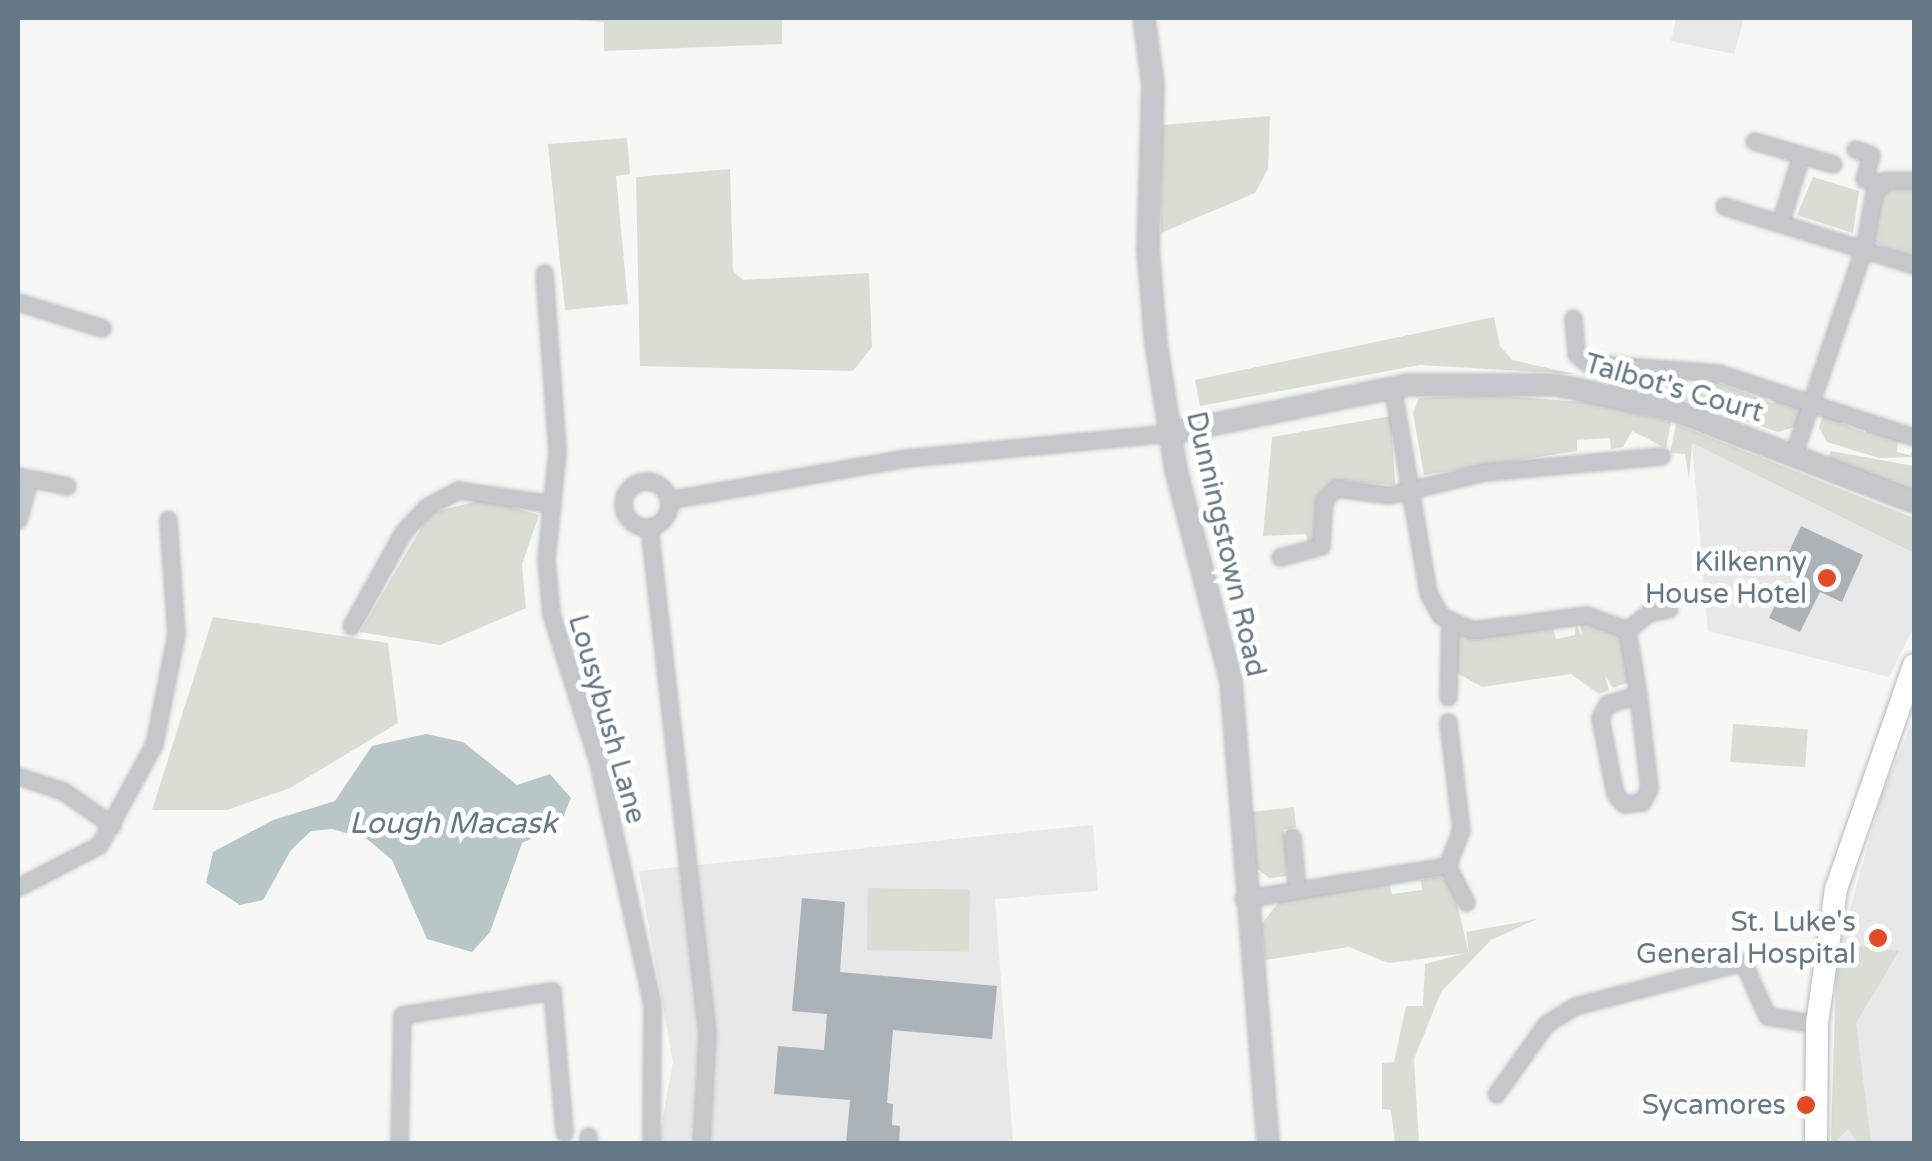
<!DOCTYPE html>
<style>
body{margin:0}
#map{position:relative;width:1932px;height:1161px;overflow:hidden;background:#f7f7f3;font-family:"Varela Round",sans-serif}
div>[style]{position:absolute}
[style*='--x']{left:calc(var(--x)*1px);top:calc(var(--y)*1px);width:calc(var(--w)*1px);rotate:calc(var(--a)*1deg)}
.built>*{inset:0;background:#e7e8e7}
.green>*{inset:0;background:#d8ded4;transform-origin:0 0}
.water>*{inset:0;background:#b8c6c8}
.building>*{inset:0;background:#abb3b9}
.roads{filter:drop-shadow(0 0 2px #b4babe) drop-shadow(0 0 2px #b4babe)}
.minor>*{height:15px;margin:-7.5px;padding:0 7.5px;transform-origin:7.5px;border-radius:7.5px;background:#c4c8cb}
.minor>.ring{margin:-7.5px;padding:0;box-sizing:content-box;background:none;border:15px solid #c4c8cb;border-radius:50%}
.tertiary>*{height:20px;margin:-10px;padding:0 10px;transform-origin:10px;border-radius:10px;background:#c4c8cb}
.secondary>*{height:22px;margin:-11px;padding:0 11px;transform-origin:11px;border-radius:11px;background:#fff}
.dots>*{width:28px;height:28px;translate:-50% -50%;box-sizing:border-box;border:5px solid #fff;border-radius:50%}
span{translate:-50% -50%;white-space:nowrap;text-align:center;line-height:1.15;-webkit-text-stroke:10px #fff;paint-order:stroke}
.street-label{font-size:28px;color:#657885}
.poi-label{font-size:28px;color:#657885}
.right{translate:-100% -50%;text-align:right}
.water-label{font-size:30px;color:#617a81;font-style:italic}
.frame{position:absolute;inset:0;border:20px solid #657885;pointer-events:none}
</style>
<div id="map">
<div class="built">
<i style="clip-path:polygon(1676px 18px,1744px 18px,1734px 54px,1671px 41px)"></i>
<i style="clip-path:polygon(1692px 443px,1914px 553px,1914px 626px,1889px 677px,1708px 631px)"></i>
<i style="clip-path:polygon(1914px 718px,1914px 1143px,1831px 1144px,1836px 960px,1882px 794px)"></i>
<i style="clip-path:polygon(1093px 825px,1098px 891px,995px 899px,1013px 1143px,658px 1143px,673px 1062px,639px 871px)"></i>
</div>
<div class="green">
<i style="clip-path:polygon(541px 18px,782px 18px,782px 44px,604px 51px,604px 22px)"></i>
<i style="clip-path:polygon(1270px 116px,1268px 169px,1255px 193px,1161px 233px,1162px 125px)"></i>
<i style="clip-path:polygon(627px 138px,630px 174px,616px 176px,628px 304px,565px 310px,548px 144px)"></i>
<i style="clip-path:polygon(730px 169px,733px 271px,743px 280px,869px 273px,872px 347px,853px 371px,640px 366px,636px 177px)"></i>
<i style="clip-path:polygon(1813px 177px,1859px 191px,1853px 233px,1797px 215px)"></i>
<i style="clip-path:polygon(1902px 184px,1914px 188px,1914px 261px,1874px 242px,1881px 195px)"></i>
<i style="clip-path:polygon(1494px 317px,1500px 346px,1512px 360px,1575px 374px,1420px 365px,1200px 406px,1195px 380px)"></i>
<i style="clip-path:polygon(1645px 373px,1673px 386px,1681px 377px,1687px 392px,1698px 395px,1707px 379px,1773px 403px,1776px 392px,1803px 410px,1798px 426px,1778px 432px,1644px 387px,1654px 388px,1644px 385px)"></i>
<i style="clip-path:polygon(1492px 395px,1595px 403px,1671px 422px,1666px 448px,1632px 431px,1623px 447px,1611px 449px,1610px 438px,1577px 440px,1577px 451px,1424px 475px,1413px 413px,1419px 398px)"></i>
<i style="clip-path:polygon(1825px 408px,1844px 413px,1842px 424px,1865px 433px,1869px 423px,1898px 436px,1897px 452px,1910px 455px,1914px 448px,1914px 457px,1879px 458px,1827px 442px,1819px 428px)"></i>
<i style="clip-path:polygon(1391px 416px,1395px 485px,1338px 481px,1325px 488px,1318px 539px,1308px 546px,1306px 534px,1263px 536px,1272px 437px)"></i>
<i style="clip-path:polygon(1676px 424px,1914px 518px,1914px 553px,1692px 443px,1689px 479px,1685px 454px,1670px 453px)"></i>
<i style="clip-path:polygon(1831px 451px,1914px 466px,1914px 495px,1828px 458px)"></i>
<i style="clip-path:polygon(486px 499px,539px 515px,522px 564px,526px 608px,440px 645px,360px 632px,430px 513px)"></i>
<i style="clip-path:polygon(213px 617px,388px 643px,398px 723px,290px 788px,227px 810px,152px 810px)"></i>
<i style="clip-path:polygon(1597px 621px,1623px 633px,1631px 681px,1613px 688px,1605px 676px,1609px 690px,1599px 694px,1571px 674px,1482px 687px,1452px 670px,1459px 635px,1553px 628px,1556px 639px,1575px 635px,1576px 624px,1582px 637px,1580px 623px)"></i>
<i style="left:1733px;top:724px;width:75px;height:38px;rotate:4deg"></i>
<i style="clip-path:polygon(1294px 807px,1296px 827px,1284px 830px,1287px 876px,1269px 878px,1255px 867px,1252px 812px)"></i>
<i style="clip-path:polygon(1440px 877px,1453px 886px,1469px 954px,1466px 932px,1537px 919px,1491px 940px,1441px 992px,1414px 1059px,1419px 1144px,1395px 1143px,1391px 1110px,1382px 1109px,1382px 1063px,1394px 1062px,1406px 1006px,1423px 1006px,1425px 964px,1467px 953px,1389px 963px,1349px 947px,1265px 960px,1261px 925px,1280px 900px,1389px 884px,1392px 894px,1422px 890px,1421px 880px)"></i>
<i style="left:868px;top:888px;width:102px;height:62px;rotate:1deg"></i>
<i style="clip-path:polygon(1849px 945px,1899px 951px,1856px 1023px,1871px 1143px,1858px 1143px,1848px 1129px,1833px 1144px,1831px 1134px,1837px 960px)"></i>
</div>
<div class="water">
<i style="clip-path:polygon(426px 734px,463px 742px,517px 785px,550px 774px,571px 798px,560px 825px,522px 843px,490px 932px,472px 952px,427px 939px,392px 860px,367px 839px,332px 829px,311px 831px,291px 850px,263px 900px,240px 905px,206px 883px,213px 852px,273px 820px,335px 801px,372px 746px)"></i>
</div>
<div class="building">
<i style="clip-path:polygon(1801px 526px,1863px 555px,1842px 602px,1820px 592px,1800px 632px,1769px 618px,1784px 587px,1794px 591px,1805px 569px,1787px 556px)"></i>
<i style="clip-path:polygon(802px 898px,845px 902px,840px 972px,997px 986px,992px 1039px,893px 1030px,887px 1103px,893px 1104px,892px 1125px,900px 1126px,899px 1144px,846px 1144px,850px 1100px,774px 1094px,778px 1046px,824px 1050px,827px 1014px,792px 1011px)"></i>
</div>
<div class="roads">
<div class="minor">
<i style="--x:1754;--y:141;--w:82;--a:16.2"></i>
<i style="--x:1855;--y:149;--w:17;--a:21"></i>
<i style="--x:1871;--y:155;--w:25;--a:106"></i>
<i style="--x:1864;--y:179;--w:18;--a:13"></i>
<i style="--x:1724;--y:206;--w:199;--a:17.3"></i>
<i style="--x:1781;--y:220;--w:68;--a:-72.9"></i>
<i style="--x:544;--y:273;--w:179;--a:85.8"></i>
<i style="--x:557;--y:452;--w:108;--a:95.9"></i>
<i style="--x:546;--y:559;--w:55;--a:84.8"></i>
<i style="--x:551;--y:614;--w:155;--a:72.4"></i>
<i style="--x:598;--y:762;--w:248;--a:77.4"></i>
<i style="--x:652;--y:1004;--w:140;--a:90.4"></i>
<i style="--x:18;--y:302;--w:88;--a:17.2"></i>
<i style="--x:1573;--y:318;--w:36;--a:85"></i>
<i style="--x:1576;--y:354;--w:14;--a:39"></i>
<i style="--x:1587;--y:363;--w:131;--a:4.4"></i>
<i style="--x:1718;--y:373;--w:206;--a:18.1"></i>
<i style="--x:1392;--y:386;--w:210;--a:80.1"></i>
<i style="--x:1428;--y:593;--w:26;--a:61"></i>
<i style="--x:1441;--y:616;--w:34;--a:24"></i>
<i style="--x:1472;--y:630;--w:116;--a:-7.4"></i>
<i style="--x:1587;--y:615;--w:43;--a:20.6"></i>
<i style="--x:1627;--y:630;--w:66;--a:80.4"></i>
<i style="--x:1638;--y:695;--w:32;--a:164"></i>
<i style="--x:1607;--y:704;--w:16;--a:117"></i>
<i style="--x:1600;--y:718;--w:77;--a:78.8"></i>
<i style="--x:1615;--y:794;--w:13;--a:48"></i>
<i style="--x:1624;--y:804;--w:18;--a:-6"></i>
<i style="--x:1642;--y:802;--w:16;--a:-63"></i>
<i style="--x:1649;--y:788;--w:94;--a:-96.7"></i>
<i style="--x:1794;--y:452;--w:216;--a:-71.1"></i>
<i style="--x:1864;--y:248;--w:56;--a:-79.7"></i>
<i style="--x:1874;--y:193;--w:18;--a:-47"></i>
<i style="--x:1886;--y:180;--w:28;--a:0"></i>
<i style="--x:18;--y:476;--w:50;--a:11.5"></i>
<i class="ring" style="left:623px;top:481px;width:31px;height:31px"></i>
<i style="--x:668;--y:500;--w:242;--a:-10"></i>
<i style="--x:906;--y:458;--w:266;--a:-5.4"></i>
<i style="--x:18;--y:520;--w:41;--a:-74.6"></i>
<i style="--x:649;--y:527;--w:510;--a:83.47"></i>
<i style="--x:707;--y:1034;--w:110;--a:93.1"></i>
<i style="--x:1280;--y:557;--w:42;--a:-15"></i>
<i style="--x:1321;--y:546;--w:46;--a:-86.3"></i>
<i style="--x:1324;--y:500;--w:17;--a:-45"></i>
<i style="--x:1336;--y:488;--w:53;--a:7.5"></i>
<i style="--x:1389;--y:495;--w:98;--a:-13.6"></i>
<i style="--x:1484;--y:472;--w:178;--a:-5.2"></i>
<i style="--x:351;--y:626;--w:107;--a:-61"></i>
<i style="--x:403;--y:532;--w:34;--a:-47"></i>
<i style="--x:426;--y:507;--w:36;--a:-28"></i>
<i style="--x:458;--y:490;--w:95;--a:8.5"></i>
<i style="--x:1627;--y:630;--w:27;--a:-39"></i>
<i style="--x:1648;--y:613;--w:21;--a:-11"></i>
<i style="--x:1448;--y:697;--w:74;--a:-88.5"></i>
<i style="--x:18;--y:776;--w:47;--a:18.4"></i>
<i style="--x:63;--y:791;--w:60;--a:34.8"></i>
<i style="--x:1292;--y:837;--w:53;--a:84.6"></i>
<i style="--x:1447;--y:866;--w:41;--a:62.2"></i>
<i style="--x:18;--y:887;--w:91;--a:-27.4"></i>
<i style="--x:99;--y:845;--w:115;--a:-61.4"></i>
<i style="--x:154;--y:744;--w:112;--a:-78.7"></i>
<i style="--x:176;--y:634;--w:115;--a:-94"></i>
<i style="--x:1243;--y:899;--w:207;--a:-9.2"></i>
<i style="--x:1447;--y:866;--w:39;--a:-69"></i>
<i style="--x:1461;--y:830;--w:109;--a:-96.9"></i>
<i style="--x:1496;--y:1094;--w:86;--a:-54.5"></i>
<i style="--x:1546;--y:1024;--w:34;--a:-32"></i>
<i style="--x:1575;--y:1006;--w:174;--a:-14.7"></i>
<i style="--x:1743;--y:962;--w:59;--a:66"></i>
<i style="--x:1767;--y:1016;--w:51;--a:9.1"></i>
<i style="--x:399;--y:1144;--w:129;--a:-88.7"></i>
<i style="--x:402;--y:1015;--w:152;--a:-9.1"></i>
<i style="--x:552;--y:991;--w:142;--a:85.1"></i>
<i style="--x:588;--y:1144;--w:8;--a:-90"></i>
</div>
<div class="tertiary">
<i style="--x:1144;--y:18;--w:68;--a:82.3"></i>
<i style="--x:1153;--y:85;--w:164;--a:91.7"></i>
<i style="--x:1148;--y:249;--w:95;--a:85.2"></i>
<i style="--x:1156;--y:344;--w:128;--a:81"></i>
<i style="--x:1176;--y:470;--w:218;--a:75.4"></i>
<i style="--x:1231;--y:681;--w:464;--a:85.4"></i>
<i style="--x:1171;--y:433;--w:241;--a:-11.5"></i>
<i style="--x:1407;--y:385;--w:150;--a:0"></i>
<i style="--x:1557;--y:385;--w:122;--a:12.3"></i>
<i style="--x:1676;--y:411;--w:255;--a:20.9"></i>
</div>
<div class="secondary">
<i style="--x:1816;--y:1144;--w:120;--a:-89.5"></i>
<i style="--x:1817;--y:1024;--w:136;--a:-82"></i>
<i style="--x:1836;--y:889;--w:237;--a:-70.8"></i>
</div>
</div>
<div class="dots">
<i style="left:1827px;top:578px;background:#e34b27"></i>
<i style="left:1878px;top:938px;background:#e34b27"></i>
<i style="left:1806px;top:1105px;background:#e34b27"></i>
</div>
<div class="street-label">
<span style="left:1674px;top:388px;rotate:16deg">Talbot's Court</span>
<span style="left:1226px;top:544px;rotate:77deg">Dunningstown Road</span>
<span style="left:607px;top:719px;rotate:74deg">Lousybush Lane</span>
</div>
<div class="poi-label">
<span class="right" style="left:1807px;top:578px">Kilkenny<br>House Hotel</span>
<span class="right" style="left:1856px;top:938px">St. Luke's<br>General Hospital</span>
<span class="right" style="left:1786px;top:1105px">Sycamores</span>
</div>
<div class="water-label">
<span style="left:453px;top:824px">Lough Macask</span>
</div>
<div class="frame"></div>
</div>
